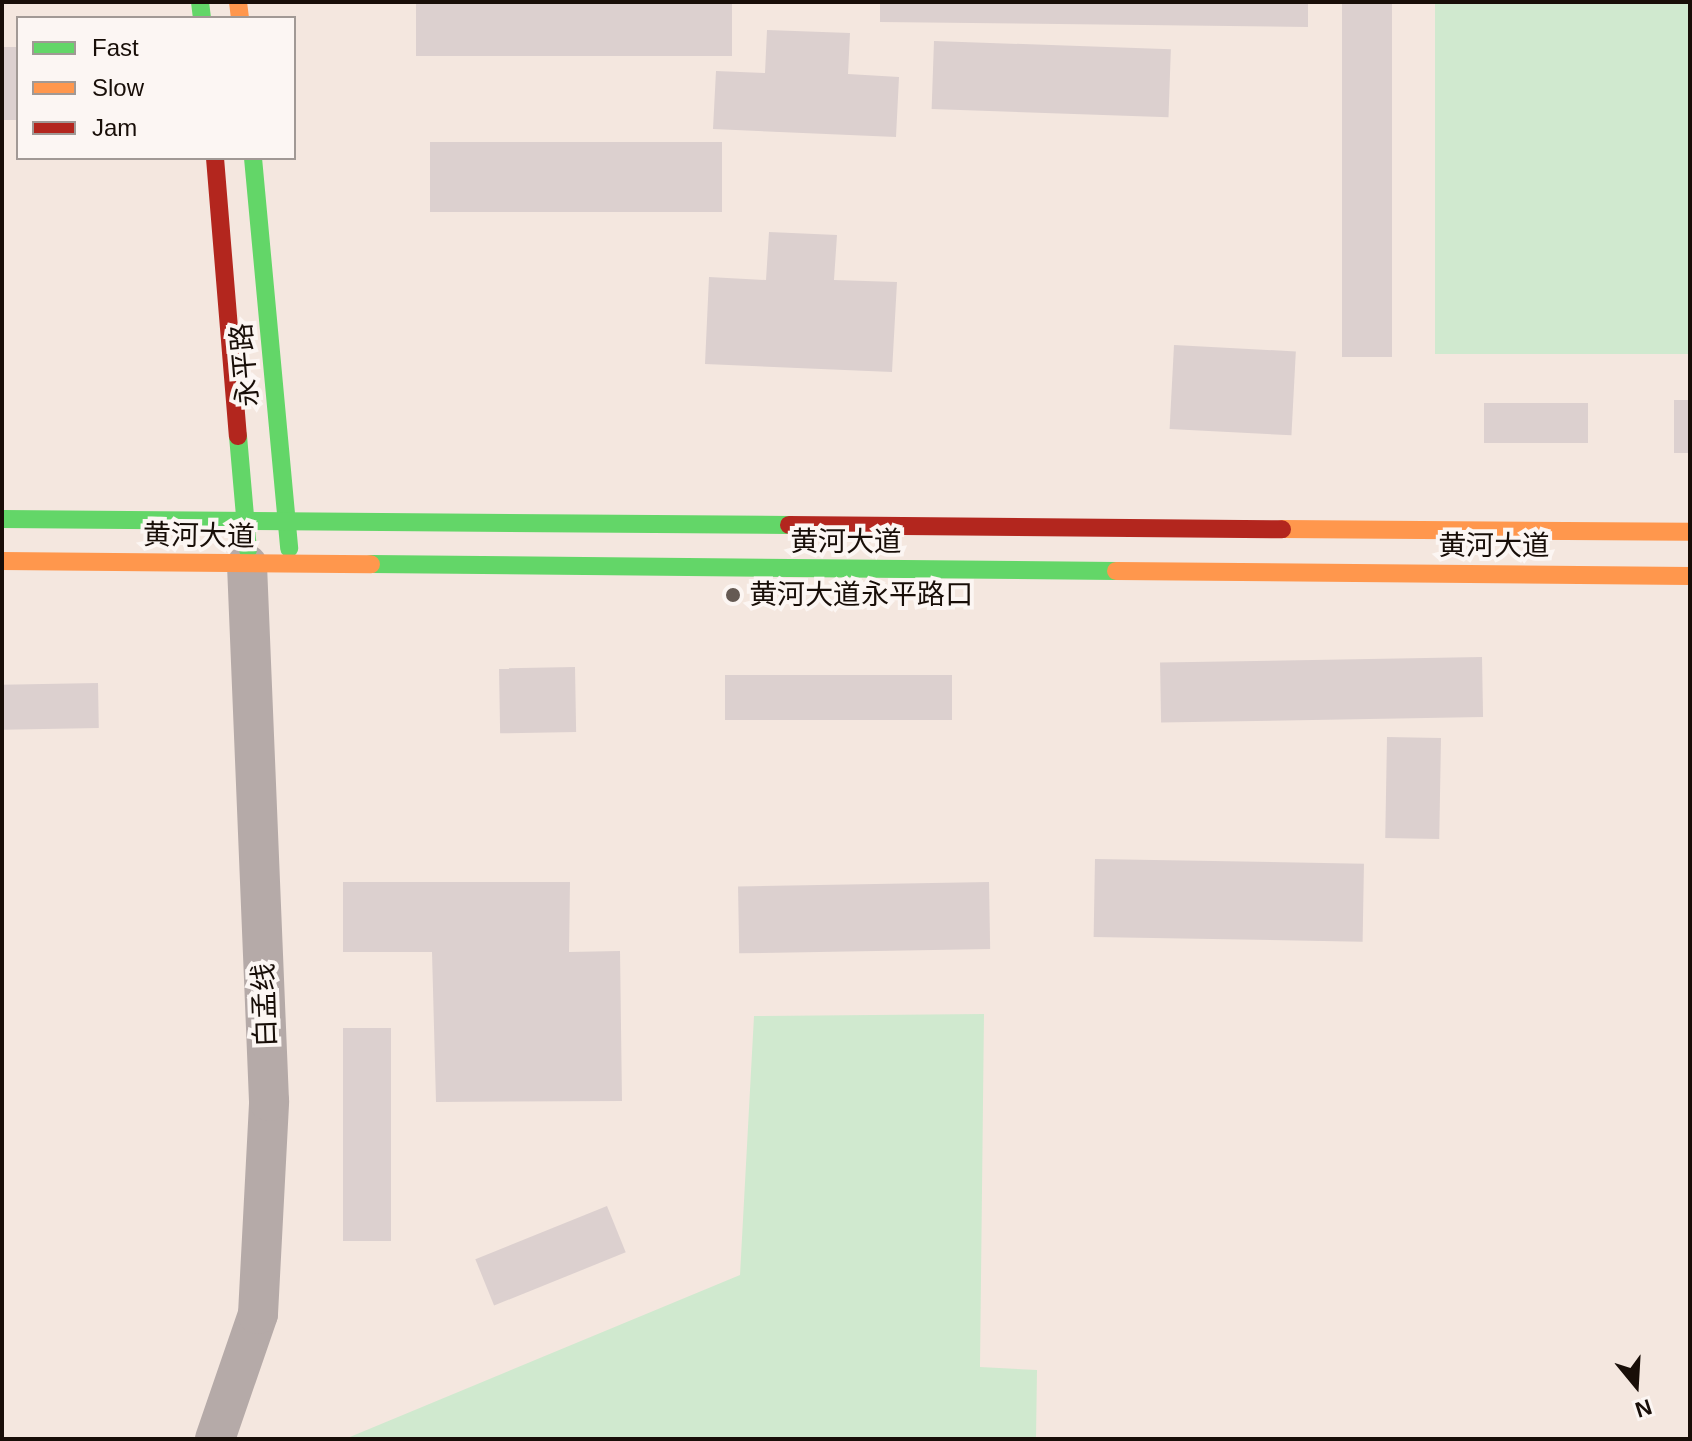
<!DOCTYPE html>
<meta charset="utf-8">
<style>
body{margin:0}
#map{position:relative;width:1692px;height:1441px;overflow:hidden;background:#f4e7df;font-family:Helvetica,"Noto Sans SC",sans-serif}
div>[style]{position:absolute}
[style*='--x']{left:calc(var(--x)*1px);top:calc(var(--y)*1px);width:calc(var(--w)*1px);rotate:calc(var(--a)*1deg)}
.green>*{inset:0;background:#d0e9cf;transform-origin:0 0}
.building>*{inset:0;background:#dcd0cf;transform-origin:0 0}
.street>*{height:40px;margin:-20px;padding:0 20px;transform-origin:20px;border-radius:20px;background:#b5aaa8}
.fast>*{height:18px;margin:-9px;padding:0 9px;transform-origin:9px;border-radius:9px;background:#63d668}
.slow>*{height:18px;margin:-9px;padding:0 9px;transform-origin:9px;border-radius:9px;background:#ff974d}
.jam>*{height:18px;margin:-9px;padding:0 9px;transform-origin:9px;border-radius:9px;background:#b3261e}
.dots>*{width:22px;height:22px;translate:-50% -50%;box-sizing:border-box;border:4px solid #fcf6f3;border-radius:50%}
span{translate:-50% -50%;white-space:nowrap;text-align:center;line-height:1.15;-webkit-text-stroke:8px #fcf6f3;paint-order:stroke}
.street-label{font-size:28px;color:#180e08}
.poi-label{font-size:28px;color:#180e08}
.left{translate:0 -50%;text-align:left}
.frame{position:absolute;inset:0;border:4px solid #180e08;pointer-events:none}
.legend{position:absolute;left:16px;top:16px;width:280px;height:144px;box-sizing:border-box;background:#fcf6f3;border:2px solid #a19995;margin:0;padding:10px 14px;list-style:none;font-size:24px;color:#180e08}
.legend li{display:flex;align-items:center;gap:16px;height:40px}
.legend b{width:40px;border:2px solid #a19995}
.north{position:absolute;left:1596px;top:1345px;width:80px;height:80px;-webkit-text-stroke:6px #fcf6f3;paint-order:stroke;rotate:162deg;font-size:22px;font-weight:700;line-height:32px;text-align:center;color:#180e08}
.north::after{content:'';display:block;margin:auto;width:28px;height:36px;background:#180e08;clip-path:polygon(50% 0,100% 100%,50% 72%,0 100%)}
</style>
<div id="map">
<div class="green">
<i style="left:1435px;top:2px;width:255px;height:352px"></i>
<i style="clip-path:polygon(984px 1014px,980px 1367px,1037px 1370px,1036px 1439px,345px 1439px,740px 1275px,754px 1016px)"></i>
</div>
<div class="building">
<i style="left:416px;top:2px;width:316px;height:54px"></i>
<i style="clip-path:polygon(880px 2px,1308px 2px,1308px 27px,880px 22px)"></i>
<i style="left:1342px;top:2px;width:50px;height:355px"></i>
<i style="clip-path:polygon(767px 30px,850px 33px,848px 74px,899px 77px,896px 137px,713px 129px,716px 71px,765px 73px)"></i>
<i style="left:934px;top:41px;width:237px;height:68px;rotate:2deg"></i>
<i style="left:18px;top:47px;width:73px;height:16px;rotate:90deg"></i>
<i style="left:430px;top:142px;width:292px;height:70px"></i>
<i style="clip-path:polygon(769px 232px,837px 235px,834px 280px,897px 282px,892px 372px,705px 364px,709px 277px,766px 280px)"></i>
<i style="left:1174px;top:345px;width:122px;height:84px;rotate:3deg"></i>
<i style="left:1674px;top:400px;width:16px;height:53px"></i>
<i style="left:1588px;top:403px;width:40px;height:104px;rotate:90deg"></i>
<i style="left:1482px;top:657px;width:60px;height:322px;rotate:89deg"></i>
<i style="left:575px;top:667px;width:65px;height:76px;rotate:89deg"></i>
<i style="left:725px;top:675px;width:227px;height:45px"></i>
<i style="left:98px;top:683px;width:45px;height:96px;rotate:89deg"></i>
<i style="left:1387px;top:737px;width:54px;height:101px;rotate:1deg"></i>
<i style="left:1095px;top:859px;width:269px;height:78px;rotate:1deg"></i>
<i style="clip-path:polygon(343px 882px,570px 882px,569px 952px,620px 951px,622px 1101px,436px 1102px,432px 952px,343px 952px)"></i>
<i style="left:989px;top:882px;width:67px;height:251px;rotate:89deg"></i>
<i style="left:343px;top:1028px;width:48px;height:213px"></i>
<i style="left:607px;top:1206px;width:50px;height:142px;rotate:68deg"></i>
</div>
<div class="street">
<i style="--x:215;--y:1439;--w:132;--a:-71"></i>
<i style="--x:258;--y:1314;--w:213;--a:-87"></i>
<i style="--x:269;--y:1101;--w:537;--a:-92.35"></i>
</div>
<div class="fast">
<i style="--x:200;--y:2;--w:16;--a:83"></i>
<i style="--x:253;--y:158;--w:392;--a:84.7"></i>
<i style="--x:238;--y:436;--w:114;--a:85"></i>
<i style="--x:2;--y:519;--w:787;--a:0.44"></i>
<i style="--x:371;--y:564;--w:745;--a:0.54"></i>
</div>
<div class="slow">
<i style="--x:238;--y:2;--w:16;--a:83"></i>
<i style="--x:1282;--y:529;--w:408;--a:0.4"></i>
<i style="--x:2;--y:561;--w:369;--a:0.5"></i>
<i style="--x:1116;--y:571;--w:574;--a:0.5"></i>
</div>
<div class="jam">
<i style="--x:215;--y:158;--w:279;--a:85.3"></i>
<i style="--x:789;--y:525;--w:493;--a:0.5"></i>
</div>
<div class="dots">
<i style="left:733px;top:595px;background:#655a53"></i>
</div>
<div class="street-label">
<span style="left:245px;top:365px;rotate:-95deg">永平路</span>
<span style="left:199px;top:536px;rotate:1deg">黄河大道</span>
<span style="left:846px;top:542px">黄河大道</span>
<span style="left:1494px;top:546px">黄河大道</span>
<span style="left:265px;top:1005px;rotate:-92deg">白孟线</span>
</div>
<div class="poi-label">
<span class="left" style="left:749px;top:595px">黄河大道永平路口</span>
</div>
<div class="frame"></div>
<ul class="legend">
<li><b style="height:10px;background:#63d668"></b>Fast</li>
<li><b style="height:10px;background:#ff974d"></b>Slow</li>
<li><b style="height:10px;background:#b3261e"></b>Jam</li>
</ul>
<div class="north">N</div>
</div>
